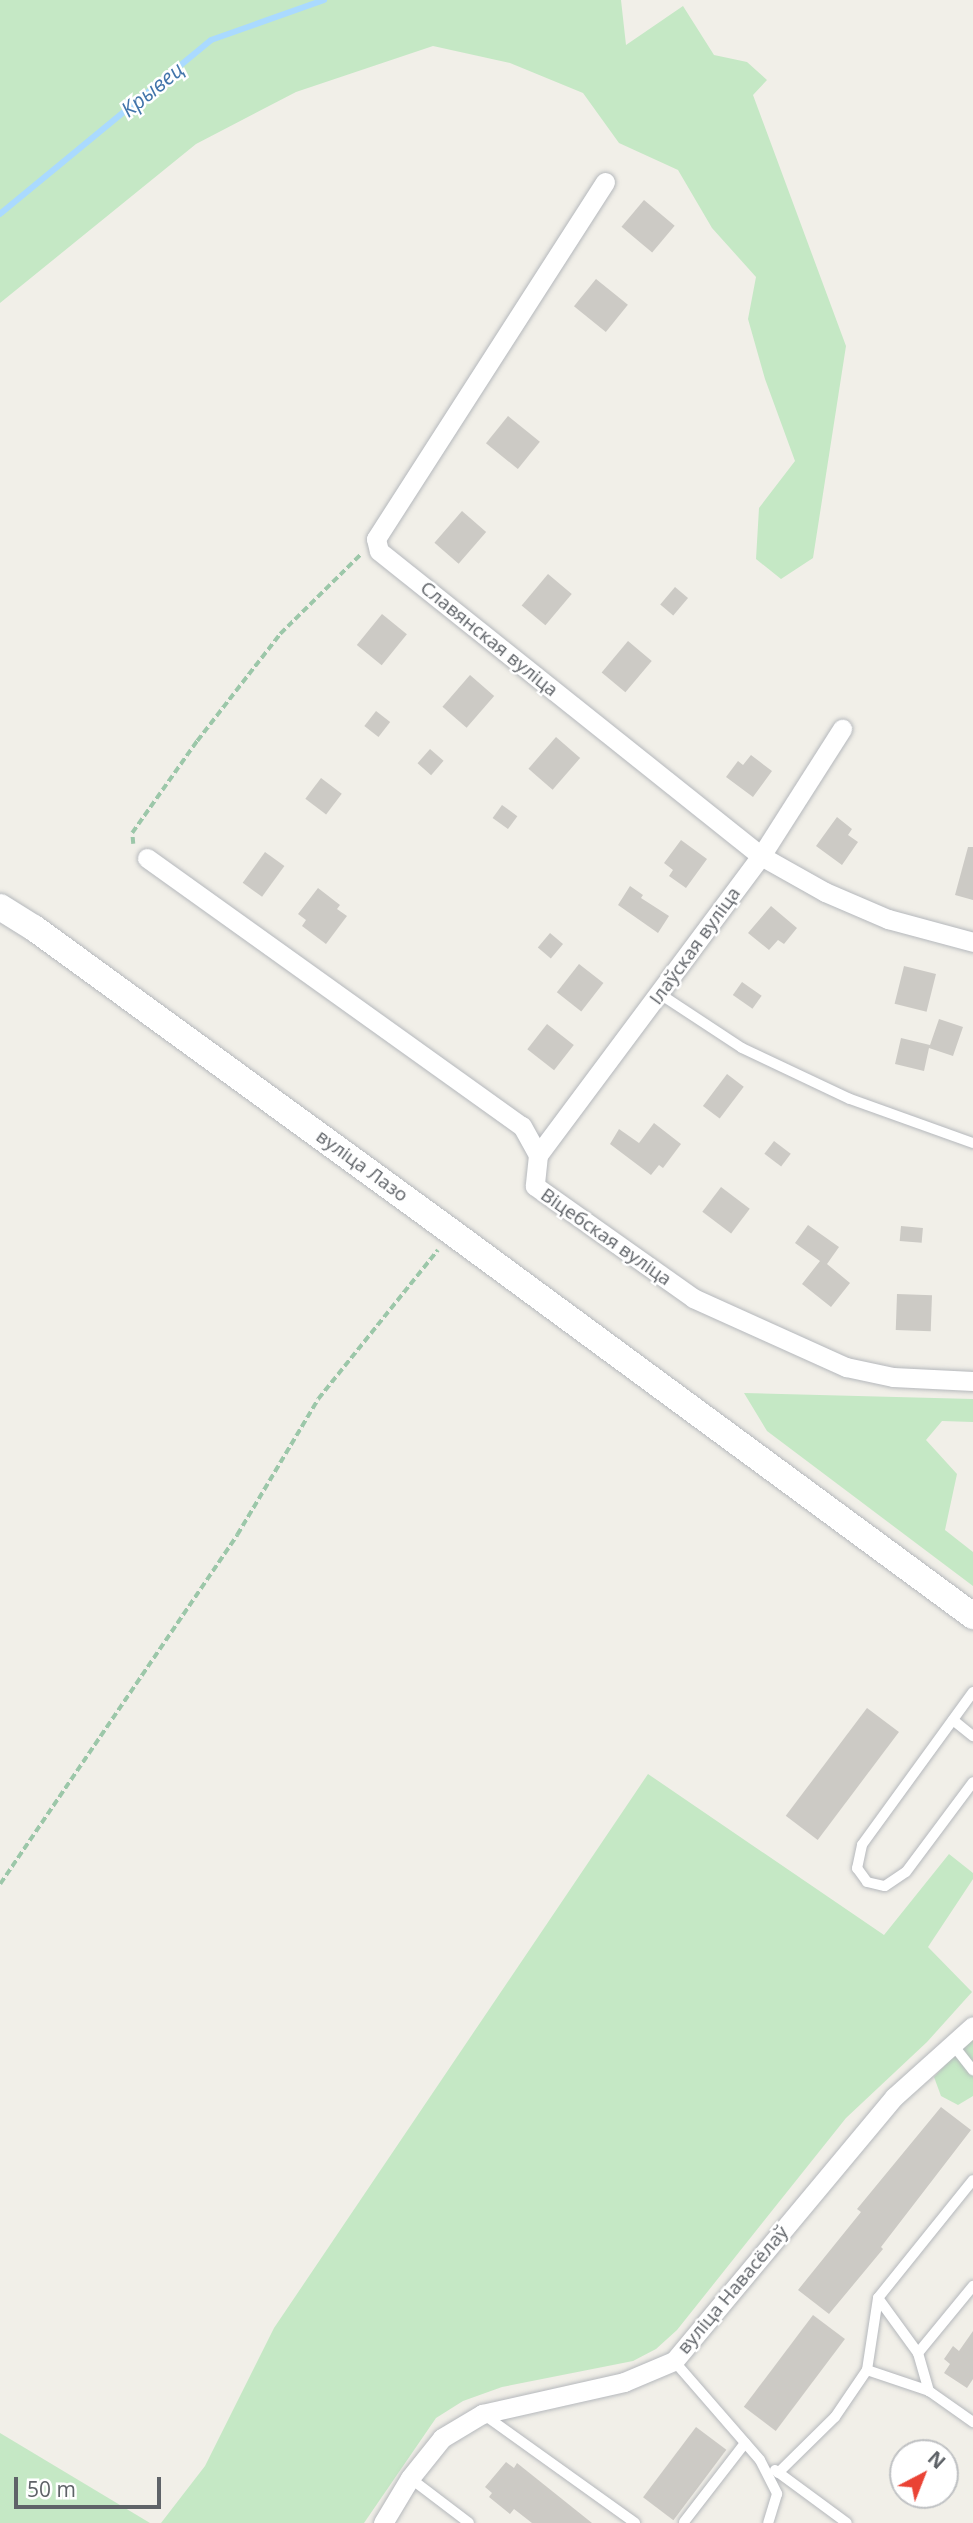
<!DOCTYPE html>
<meta charset="utf-8">
<style>
body{margin:0}
#map{position:relative;width:973px;height:2523px;overflow:hidden;background:#f1efe8;font-family:"Open Sans",sans-serif}
div>[style]{position:absolute}
[style*='--x']{left:calc(var(--x)*1px);top:calc(var(--y)*1px);width:calc(var(--w)*1px);rotate:calc(var(--a)*1deg)}
.green>*{inset:0;background:#c5e8c5}
.stream>*{height:6px;margin:-3px;padding:0 3px;transform-origin:3px;border-radius:3px;background:#aadaff}
.building>*{inset:0;background:#cccac5;transform-origin:0 0}
.path>*{height:3.5px;margin-top:-1.75px;transform-origin:0;background:repeating-linear-gradient(90deg,#9cc7a9 0 7px,transparent 0 10.5px)}
.roads{filter:drop-shadow(0 0 2px #b5b8bc) drop-shadow(0 0 2px #b5b8bc)}
.service>*{height:10px;margin:-5px;padding:0 5px;transform-origin:5px;border-radius:5px;background:#fff}
.minor>*{height:19px;margin:-9.5px;padding:0 9.5px;transform-origin:9.5px;border-radius:9.5px;background:#fff}
.secondary>*{height:26px;margin:-13px;padding:0 13px;transform-origin:13px;border-radius:13px;background:#fff}
span{translate:-50% -50%;white-space:nowrap;text-align:center;line-height:1.15;-webkit-text-stroke:5px #fff;paint-order:stroke}
.street-label{font-size:19px;color:#5f6368}
.water-label{font-size:21px;color:#4174aa;font-style:italic}
.north{position:absolute;left:889px;top:2439px;width:70px;height:70px;box-sizing:border-box;background:#fff;border:2px solid #bfc1c3;border-radius:50%;rotate:42deg;font-size:19px;font-weight:700;line-height:28px;text-align:center;color:#5f6368}
.north::after{content:'';display:block;margin:auto;width:24px;height:32px;background:#ea4335;clip-path:polygon(50% 0,100% 100%,50% 72%,0 100%)}
.scale{position:absolute;left:14px;top:2477px;width:147px;height:32px;box-sizing:border-box;border:4px solid #5f6368;border-top:0;padding-left:9px;font-size:21px;line-height:24px;white-space:nowrap;color:#5f6368;-webkit-text-stroke:5px #fff;paint-order:stroke}
</style>
<div id="map">
<div class="green">
<i style="clip-path:polygon(0 0,621px 0,626px 45px,683px 6px,714px 55px,747px 62px,767px 80px,753px 95px,846px 346px,813px 558px,781px 579px,756px 559px,759px 508px,795px 461px,765px 379px,748px 319px,756px 277px,712px 228px,678px 170px,619px 143px,583px 93px,510px 63px,433px 46px,296px 92px,196px 144px,0 303px)"></i>
<i style="clip-path:polygon(744px 1393px,973px 1399px,973px 1422px,942px 1421px,926px 1440px,957px 1474px,945px 1530px,973px 1552px,973px 1586px,767px 1431px)"></i>
<i style="clip-path:polygon(648px 1774px,884px 1935px,949px 1854px,973px 1873px,973px 1879px,928px 1947px,972px 1992px,927px 2042px,846px 2118px,677px 2330px,656px 2349px,633px 2361px,502px 2387px,463px 2401px,436px 2418px,364px 2523px,161px 2523px,205px 2466px,274px 2328px)"></i>
<i style="clip-path:polygon(973px 2036px,973px 2096px,958px 2105px,941px 2096px,934px 2077px)"></i>
<i style="clip-path:polygon(0 2433px,150px 2523px,0 2523px)"></i>
</div>
<div class="stream">
<i style="--x:0;--y:214;--w:273;--a:-39.5"></i>
<i style="--x:211;--y:40;--w:120;--a:-19.5"></i>
</div>
<div class="building">
<i style="left:644px;top:200px;width:40px;height:35px;rotate:40deg"></i>
<i style="left:596px;top:279px;width:41px;height:35px;rotate:39deg"></i>
<i style="left:508px;top:416px;width:41px;height:35px;rotate:39deg"></i>
<i style="left:462px;top:511px;width:32px;height:42px;rotate:41deg"></i>
<i style="left:548px;top:574px;width:31px;height:41px;rotate:40deg"></i>
<i style="left:675px;top:587px;width:17px;height:23px;rotate:40deg"></i>
<i style="left:382px;top:614px;width:32px;height:40px;rotate:39deg"></i>
<i style="left:628px;top:641px;width:31px;height:41px;rotate:40deg"></i>
<i style="left:470px;top:675px;width:32px;height:42px;rotate:41deg"></i>
<i style="left:376px;top:711px;width:18px;height:19px;rotate:38deg"></i>
<i style="left:556px;top:737px;width:32px;height:42px;rotate:41deg"></i>
<i style="left:430px;top:749px;width:18px;height:19px;rotate:41deg"></i>
<i style="clip-path:polygon(751px 755px,772px 771px,753px 797px,726px 777px,738px 761px,743px 765px)"></i>
<i style="left:321px;top:778px;width:26px;height:26px;rotate:37deg"></i>
<i style="left:502px;top:805px;width:19px;height:16px;rotate:36deg"></i>
<i style="clip-path:polygon(837px 817px,852px 829px,848px 835px,858px 842px,842px 865px,816px 846px)"></i>
<i style="clip-path:polygon(681px 840px,707px 859px,686px 888px,669px 876px,673px 870px,664px 863px)"></i>
<i style="clip-path:polygon(968px 847px,973px 847px,973px 900px,955px 895px)"></i>
<i style="left:265px;top:852px;width:24px;height:38px;rotate:36deg"></i>
<i style="clip-path:polygon(630px 886px,643px 895px,641px 898px,669px 916px,658px 933px,618px 905px)"></i>
<i style="clip-path:polygon(318px 888px,340px 905px,337px 909px,347px 916px,326px 944px,302px 926px,306px 920px,298px 914px)"></i>
<i style="clip-path:polygon(771px 906px,797px 928px,784px 944px,778px 940px,769px 950px,748px 933px)"></i>
<i style="left:550px;top:933px;width:17px;height:19px;rotate:40deg"></i>
<i style="left:579px;top:964px;width:31px;height:36px;rotate:38deg"></i>
<i style="left:904px;top:966px;width:33px;height:39px;rotate:14deg"></i>
<i style="left:742px;top:982px;width:24px;height:16px;rotate:35deg"></i>
<i style="clip-path:polygon(939px 1019px,963px 1027px,953px 1056px,929px 1048px,924px 1071px,895px 1064px,901px 1038px,930px 1045px)"></i>
<i style="left:547px;top:1024px;width:34px;height:32px;rotate:38deg"></i>
<i style="left:727px;top:1074px;width:21px;height:40px;rotate:37deg"></i>
<i style="clip-path:polygon(654px 1123px,681px 1144px,663px 1168px,659px 1165px,651px 1175px,610px 1144px,619px 1129px,639px 1143px)"></i>
<i style="left:774px;top:1141px;width:21px;height:16px;rotate:37deg"></i>
<i style="left:721px;top:1187px;width:36px;height:31px;rotate:37deg"></i>
<i style="clip-path:polygon(808px 1225px,839px 1247px,827px 1264px,850px 1283px,831px 1307px,802px 1284px,820px 1261px,795px 1243px)"></i>
<i style="left:901px;top:1226px;width:22px;height:15px;rotate:5deg"></i>
<i style="left:897px;top:1294px;width:35px;height:36px;rotate:2deg"></i>
<i style="left:867px;top:1708px;width:40px;height:135px;rotate:37deg"></i>
<i style="clip-path:polygon(941px 2107px,971px 2130px,881px 2247px,883px 2249px,829px 2314px,798px 2290px,861px 2212px,857px 2209px)"></i>
<i style="left:813px;top:2315px;width:40px;height:115px;rotate:37deg"></i>
<i style="clip-path:polygon(973px 2331px,973px 2379px,967px 2388px,944px 2373px,950px 2364px,944px 2359px,953px 2346px,959px 2351px)"></i>
<i style="left:696px;top:2427px;width:38px;height:88px;rotate:37deg"></i>
<i style="clip-path:polygon(506px 2462px,514px 2468px,517px 2463px,592px 2523px,532px 2523px,514px 2509px,510px 2514px,489px 2497px,492px 2493px,485px 2487px)"></i>
</div>
<div class="path">
<i style="--x:133;--y:844;--w:11;--a:-95"></i>
<i style="--x:132;--y:833;--w:113;--a:-54.8"></i>
<i style="--x:197;--y:741;--w:135;--a:-52.2"></i>
<i style="--x:280;--y:634;--w:115;--a:-44.6"></i>
<i style="--x:0;--y:1884;--w:422;--a:-55.8"></i>
<i style="--x:237;--y:1535;--w:158;--a:-59.2"></i>
<i style="--x:318;--y:1399;--w:191;--a:-51.2"></i>
</div>
<div class="roads">
<div class="service">
<i style="--x:660;--y:994;--w:98;--a:33.4"></i>
<i style="--x:742;--y:1048;--w:119;--a:25.3"></i>
<i style="--x:850;--y:1099;--w:131;--a:19.7"></i>
<i style="--x:973;--y:1692;--w:189;--a:126"></i>
<i style="--x:862;--y:1845;--w:24;--a:102"></i>
<i style="--x:857;--y:1868;--w:17;--a:54"></i>
<i style="--x:867;--y:1882;--w:18;--a:13"></i>
<i style="--x:885;--y:1886;--w:25;--a:-34"></i>
<i style="--x:906;--y:1872;--w:112;--a:-53.3"></i>
<i style="--x:953;--y:1720;--w:26;--a:39"></i>
<i style="--x:954;--y:2046;--w:31;--a:52"></i>
<i style="--x:878;--y:2298;--w:68;--a:54"></i>
<i style="--x:918;--y:2353;--w:40;--a:74"></i>
<i style="--x:918;--y:2353;--w:87;--a:-50.6"></i>
<i style="--x:674;--y:2361;--w:131;--a:49"></i>
<i style="--x:760;--y:2460;--w:38;--a:63"></i>
<i style="--x:777;--y:2494;--w:30;--a:107"></i>
<i style="--x:867;--y:2370;--w:65;--a:18.7"></i>
<i style="--x:929;--y:2391;--w:54;--a:35.2"></i>
<i style="--x:483;--y:2414;--w:187;--a:35.6"></i>
<i style="--x:775;--y:2470;--w:89;--a:36.4"></i>
<i style="--x:778;--y:2473;--w:80;--a:-44.5"></i>
<i style="--x:835;--y:2417;--w:57;--a:-55.8"></i>
<i style="--x:867;--y:2370;--w:73;--a:-81.3"></i>
<i style="--x:878;--y:2298;--w:151;--a:-51.2"></i>
<i style="--x:410;--y:2478;--w:74;--a:37.3"></i>
<i style="--x:684;--y:2522;--w:100;--a:-52.3"></i>
</div>
<div class="minor">
<i style="--x:605;--y:182;--w:424;--a:122.7"></i>
<i style="--x:376;--y:539;--w:12;--a:76"></i>
<i style="--x:379;--y:551;--w:489;--a:38.6"></i>
<i style="--x:761;--y:856;--w:73;--a:29.4"></i>
<i style="--x:825;--y:892;--w:69;--a:23.2"></i>
<i style="--x:888;--y:919;--w:88;--a:15.1"></i>
<i style="--x:147;--y:858;--w:461;--a:35.6"></i>
<i style="--x:522;--y:1126;--w:33;--a:61"></i>
<i style="--x:538;--y:1155;--w:31;--a:96"></i>
<i style="--x:535;--y:1186;--w:194;--a:35.3"></i>
<i style="--x:693;--y:1298;--w:168;--a:24.3"></i>
<i style="--x:846;--y:1367;--w:48;--a:12"></i>
<i style="--x:893;--y:1377;--w:80;--a:2.9"></i>
<i style="--x:538;--y:1155;--w:373;--a:-53.3"></i>
<i style="--x:761;--y:856;--w:151;--a:-57.5"></i>
<i style="--x:383;--y:2523;--w:52;--a:-59"></i>
<i style="--x:410;--y:2478;--w:51;--a:-51.3"></i>
<i style="--x:442;--y:2438;--w:47;--a:-31"></i>
<i style="--x:482;--y:2414;--w:146;--a:-12.7"></i>
<i style="--x:624;--y:2382;--w:54;--a:-22.8"></i>
<i style="--x:674;--y:2361;--w:344;--a:-50.2"></i>
<i style="--x:894;--y:2097;--w:106;--a:-41.9"></i>
</div>
<div class="secondary">
<i style="--x:0;--y:907;--w:40;--a:32"></i>
<i style="--x:34;--y:928;--w:518;--a:36.05"></i>
<i style="--x:453;--y:1233;--w:646;--a:36.37"></i>
</div>
</div>
<div class="street-label">
<span style="left:489px;top:639px;rotate:39deg">Славянская вуліца</span>
<span style="left:695px;top:946px;rotate:-54deg">Ілаўская вуліца</span>
<span style="left:362px;top:1166px;rotate:36deg">вуліца Лазо</span>
<span style="left:606px;top:1237px;rotate:35deg">Віцебская вуліца</span>
<span style="left:733px;top:2290px;rotate:-50deg">вуліца Навасёлаў</span>
</div>
<div class="water-label">
<span style="left:152px;top:89px;rotate:-39deg">Крывец</span>
</div>
<div class="north">N</div>
<div class="scale">50 m</div>
</div>
